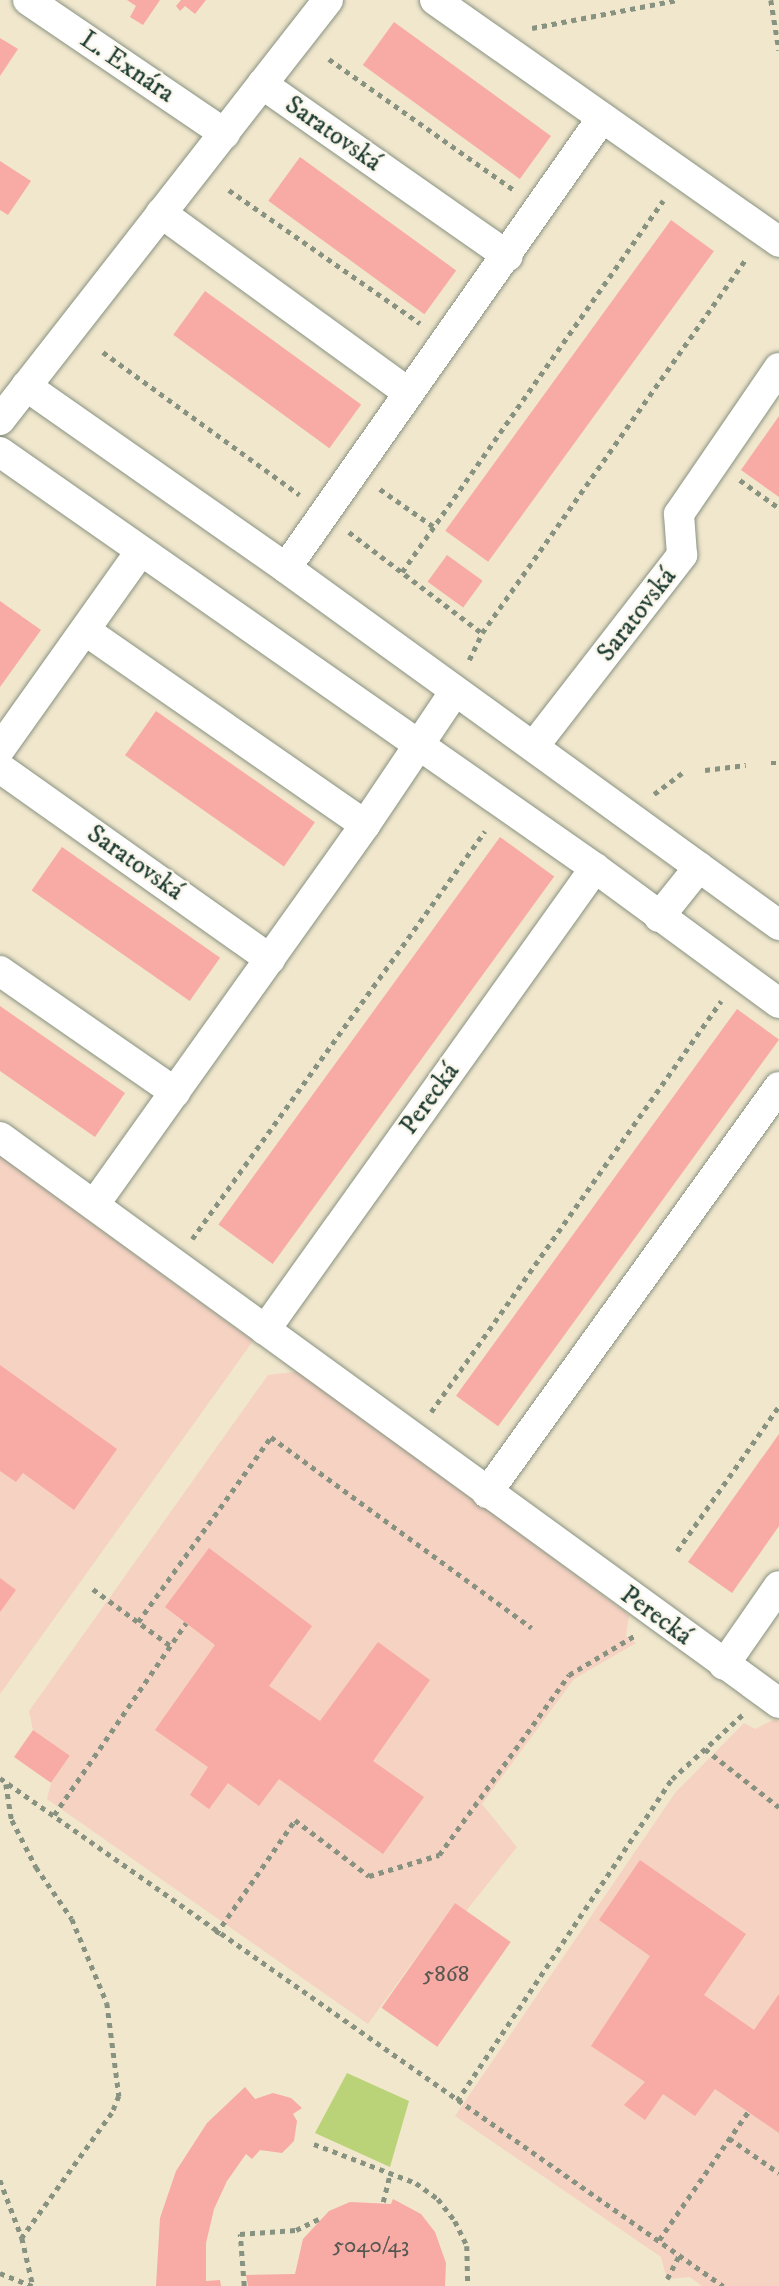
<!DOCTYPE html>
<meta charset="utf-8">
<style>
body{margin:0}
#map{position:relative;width:779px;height:2286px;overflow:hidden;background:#f1e7cd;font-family:"IM FELL DW Pica",serif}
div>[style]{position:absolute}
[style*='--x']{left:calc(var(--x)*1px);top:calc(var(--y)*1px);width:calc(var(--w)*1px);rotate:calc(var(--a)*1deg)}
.built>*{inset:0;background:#f5d2c2}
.green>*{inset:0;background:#bbd378}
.building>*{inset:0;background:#f8aaa5;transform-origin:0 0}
.path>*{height:4.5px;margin-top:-2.25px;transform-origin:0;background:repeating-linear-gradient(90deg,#889280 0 5px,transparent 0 10px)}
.roads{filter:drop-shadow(0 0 2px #889280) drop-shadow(0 0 2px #889280)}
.minor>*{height:30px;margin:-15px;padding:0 15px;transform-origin:15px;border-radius:15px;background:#fff}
span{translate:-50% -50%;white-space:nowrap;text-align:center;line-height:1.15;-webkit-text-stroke:5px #fbf7ec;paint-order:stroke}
.number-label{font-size:23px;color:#555850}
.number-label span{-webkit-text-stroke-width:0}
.street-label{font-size:26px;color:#1f3d34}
</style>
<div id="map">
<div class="built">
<i style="clip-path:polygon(0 1156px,253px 1341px,0 1694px)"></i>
<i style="clip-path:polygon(302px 1371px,629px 1615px,626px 1636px,636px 1643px,574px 1679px,482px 1804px,517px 1847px,466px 1911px,455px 1903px,368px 2024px,47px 1799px,51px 1783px,70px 1756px,33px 1730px,29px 1711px,268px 1375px)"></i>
<i style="clip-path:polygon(775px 1719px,779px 1722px,779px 2286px,702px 2286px,690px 2277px,667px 2279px,661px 2257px,455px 2116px,675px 1793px,744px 1723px,755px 1729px)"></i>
</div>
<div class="green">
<i style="clip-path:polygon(347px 2073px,409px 2101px,390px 2167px,315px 2133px)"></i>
</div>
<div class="building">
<i style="clip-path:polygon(127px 0,160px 0,143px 25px,130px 17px,136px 6px)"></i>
<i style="clip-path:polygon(181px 0,206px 0,195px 14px,185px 6px,180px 11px,176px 6px)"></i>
<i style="left:394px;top:22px;width:194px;height:53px;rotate:36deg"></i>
<i style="clip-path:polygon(0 38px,18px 49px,0 76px)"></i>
<i style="left:300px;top:157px;width:193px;height:54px;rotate:36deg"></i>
<i style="clip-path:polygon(0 161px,31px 181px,8px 215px,0 210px)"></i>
<i style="left:671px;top:220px;width:53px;height:384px;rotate:36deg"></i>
<i style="left:205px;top:291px;width:193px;height:54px;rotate:36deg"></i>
<i style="clip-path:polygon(779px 416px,779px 497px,741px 470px)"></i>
<i style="left:447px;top:555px;width:44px;height:33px;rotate:36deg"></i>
<i style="clip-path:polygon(0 601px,41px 630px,0 687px)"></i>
<i style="left:156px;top:711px;width:194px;height:54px;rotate:35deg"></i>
<i style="left:500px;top:837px;width:67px;height:479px;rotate:36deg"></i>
<i style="left:62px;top:847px;width:193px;height:53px;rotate:35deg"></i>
<i style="clip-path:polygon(0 1006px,125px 1093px,95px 1137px,0 1071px)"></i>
<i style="left:737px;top:1009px;width:52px;height:478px;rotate:36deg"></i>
<i style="clip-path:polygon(0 1365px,117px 1449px,74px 1510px,23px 1473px,16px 1482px,0 1471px)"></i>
<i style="clip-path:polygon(779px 1434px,779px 1526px,732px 1593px,688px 1562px)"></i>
<i style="clip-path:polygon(209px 1548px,312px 1626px,269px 1686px,320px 1721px,378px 1642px,430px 1680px,373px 1761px,424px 1797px,383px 1854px,279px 1779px,259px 1806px,228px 1783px,209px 1809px,190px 1795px,208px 1767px,155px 1730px,215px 1645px,165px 1607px)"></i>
<i style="clip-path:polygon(0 1578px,16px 1590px,0 1612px)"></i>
<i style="left:33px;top:1730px;width:45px;height:33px;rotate:35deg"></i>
<i style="clip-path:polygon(640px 1860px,746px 1934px,704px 1995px,754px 2030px,779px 1994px,779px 2133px,715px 2089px,695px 2116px,663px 2094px,645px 2120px,624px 2105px,645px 2082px,591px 2046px,650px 1956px,599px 1920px)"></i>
<i style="left:455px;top:1903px;width:68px;height:128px;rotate:35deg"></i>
<i style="clip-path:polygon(245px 2087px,255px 2099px,273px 2093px,291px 2098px,302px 2108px,293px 2114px,297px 2121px,294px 2141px,282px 2153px,260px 2150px,252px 2159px,246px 2154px,227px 2181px,214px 2209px,206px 2243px,206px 2281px,220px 2280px,221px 2286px,156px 2286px,160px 2218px,176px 2171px,207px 2123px)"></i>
<i style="clip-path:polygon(393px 2199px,421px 2214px,435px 2232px,446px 2263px,445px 2286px,248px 2286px,246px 2275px,295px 2274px,303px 2239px,329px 2211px,350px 2202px,391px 2204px)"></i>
</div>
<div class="path">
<i style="--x:771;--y:0;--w:51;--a:80.9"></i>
<i style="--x:532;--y:28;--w:149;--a:-10.9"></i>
<i style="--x:329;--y:59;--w:227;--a:35.3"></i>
<i style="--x:229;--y:190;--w:233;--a:34.9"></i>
<i style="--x:103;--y:352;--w:243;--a:36"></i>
<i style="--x:740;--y:480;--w:48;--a:35.7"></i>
<i style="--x:380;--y:489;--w:66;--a:35.1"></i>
<i style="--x:349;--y:532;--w:167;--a:37.2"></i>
<i style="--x:402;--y:572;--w:454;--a:-54.9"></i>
<i style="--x:469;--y:660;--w:30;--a:-64"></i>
<i style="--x:482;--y:633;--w:458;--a:-54.8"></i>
<i style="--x:771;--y:763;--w:8;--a:0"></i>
<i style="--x:705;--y:770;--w:41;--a:-7"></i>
<i style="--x:654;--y:794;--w:35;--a:-37"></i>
<i style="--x:192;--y:1239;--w:502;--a:-54.32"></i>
<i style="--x:431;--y:1412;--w:503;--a:-54.79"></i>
<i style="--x:677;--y:1551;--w:177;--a:-54.9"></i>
<i style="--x:93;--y:1589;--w:97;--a:36.2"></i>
<i style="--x:138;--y:1622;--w:228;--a:-54.3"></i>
<i style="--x:271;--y:1437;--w:323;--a:36.2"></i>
<i style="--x:705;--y:1749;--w:94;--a:38.1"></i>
<i style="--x:0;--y:1778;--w:884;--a:35.09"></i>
<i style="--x:6;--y:1784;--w:36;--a:81"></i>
<i style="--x:12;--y:1820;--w:53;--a:62.9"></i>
<i style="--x:36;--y:1867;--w:63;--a:55.3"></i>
<i style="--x:72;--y:1919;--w:91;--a:67.4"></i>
<i style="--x:107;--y:2003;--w:94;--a:82.6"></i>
<i style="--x:119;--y:2096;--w:18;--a:112"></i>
<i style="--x:112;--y:2113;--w:154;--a:125.8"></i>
<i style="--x:54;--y:1815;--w:233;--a:-55.5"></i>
<i style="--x:216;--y:1934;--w:139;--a:-55.3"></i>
<i style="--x:295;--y:1820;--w:93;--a:37.1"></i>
<i style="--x:369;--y:1876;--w:73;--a:-16.7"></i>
<i style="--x:439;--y:1855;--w:222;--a:-54.2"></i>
<i style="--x:569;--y:1675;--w:76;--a:-31"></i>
<i style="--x:457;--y:2101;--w:387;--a:-56.3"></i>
<i style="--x:672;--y:1779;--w:95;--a:-42.4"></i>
<i style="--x:729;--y:2138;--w:61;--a:35"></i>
<i style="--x:314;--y:2144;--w:109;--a:20.9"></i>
<i style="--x:416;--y:2183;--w:27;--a:36"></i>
<i style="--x:438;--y:2199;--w:28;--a:52"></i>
<i style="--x:455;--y:2221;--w:28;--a:64"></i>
<i style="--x:467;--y:2246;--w:40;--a:88.6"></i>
<i style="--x:0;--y:2180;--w:62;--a:69.2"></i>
<i style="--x:22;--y:2238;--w:49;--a:77.1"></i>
<i style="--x:383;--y:2202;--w:30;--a:-76"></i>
<i style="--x:659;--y:2240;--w:156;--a:-55.2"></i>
<i style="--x:0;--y:2273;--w:35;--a:22"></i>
<i style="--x:667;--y:2279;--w:27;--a:-63"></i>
<i style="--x:244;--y:2286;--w:52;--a:-94.4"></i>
<i style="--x:240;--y:2234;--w:56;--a:-4.1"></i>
<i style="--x:296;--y:2230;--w:25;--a:-26"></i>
</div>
<div class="roads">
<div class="minor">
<i style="--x:28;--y:0;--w:238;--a:34.2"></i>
<i style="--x:435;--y:0;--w:421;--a:35.1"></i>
<i style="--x:262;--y:84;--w:300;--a:35"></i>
<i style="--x:161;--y:213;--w:306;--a:36"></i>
<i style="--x:26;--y:386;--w:317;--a:35"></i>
<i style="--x:286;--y:568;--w:609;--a:35.91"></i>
<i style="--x:0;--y:420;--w:533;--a:-52.01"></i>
<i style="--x:0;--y:452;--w:726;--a:34.96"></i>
<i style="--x:595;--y:868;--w:228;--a:36.3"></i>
<i style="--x:286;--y:568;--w:550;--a:-54.92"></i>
<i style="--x:86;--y:631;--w:340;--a:34.8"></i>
<i style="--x:534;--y:746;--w:242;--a:-52.2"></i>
<i style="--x:682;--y:555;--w:41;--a:-94.2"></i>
<i style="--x:679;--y:514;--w:177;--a:-55.6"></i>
<i style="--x:0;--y:749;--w:242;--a:-54.6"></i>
<i style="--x:0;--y:768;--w:331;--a:35.3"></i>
<i style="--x:659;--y:917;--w:64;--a:-51.3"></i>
<i style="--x:0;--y:971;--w:213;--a:34.7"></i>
<i style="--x:0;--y:1137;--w:963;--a:36"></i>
<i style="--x:94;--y:1205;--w:467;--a:-54.5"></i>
<i style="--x:365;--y:825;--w:161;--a:-56.1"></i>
<i style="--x:265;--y:1330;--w:568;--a:-54.46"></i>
<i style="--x:487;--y:1493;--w:500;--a:-54.28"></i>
<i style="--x:724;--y:1665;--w:96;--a:-55.2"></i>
</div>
</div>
<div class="number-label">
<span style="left:446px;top:1975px">5868</span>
<span style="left:371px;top:2246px">5040/43</span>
</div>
<div class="street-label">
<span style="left:127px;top:67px;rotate:34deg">L. Exnára</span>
<span style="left:333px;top:134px;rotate:35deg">Saratovská</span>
<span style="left:637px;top:615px;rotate:-52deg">Saratovská</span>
<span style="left:135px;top:863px;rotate:35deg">Saratovská</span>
<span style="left:430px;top:1099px;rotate:-54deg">Perecká</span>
<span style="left:656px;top:1616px;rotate:36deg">Perecká</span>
</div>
</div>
